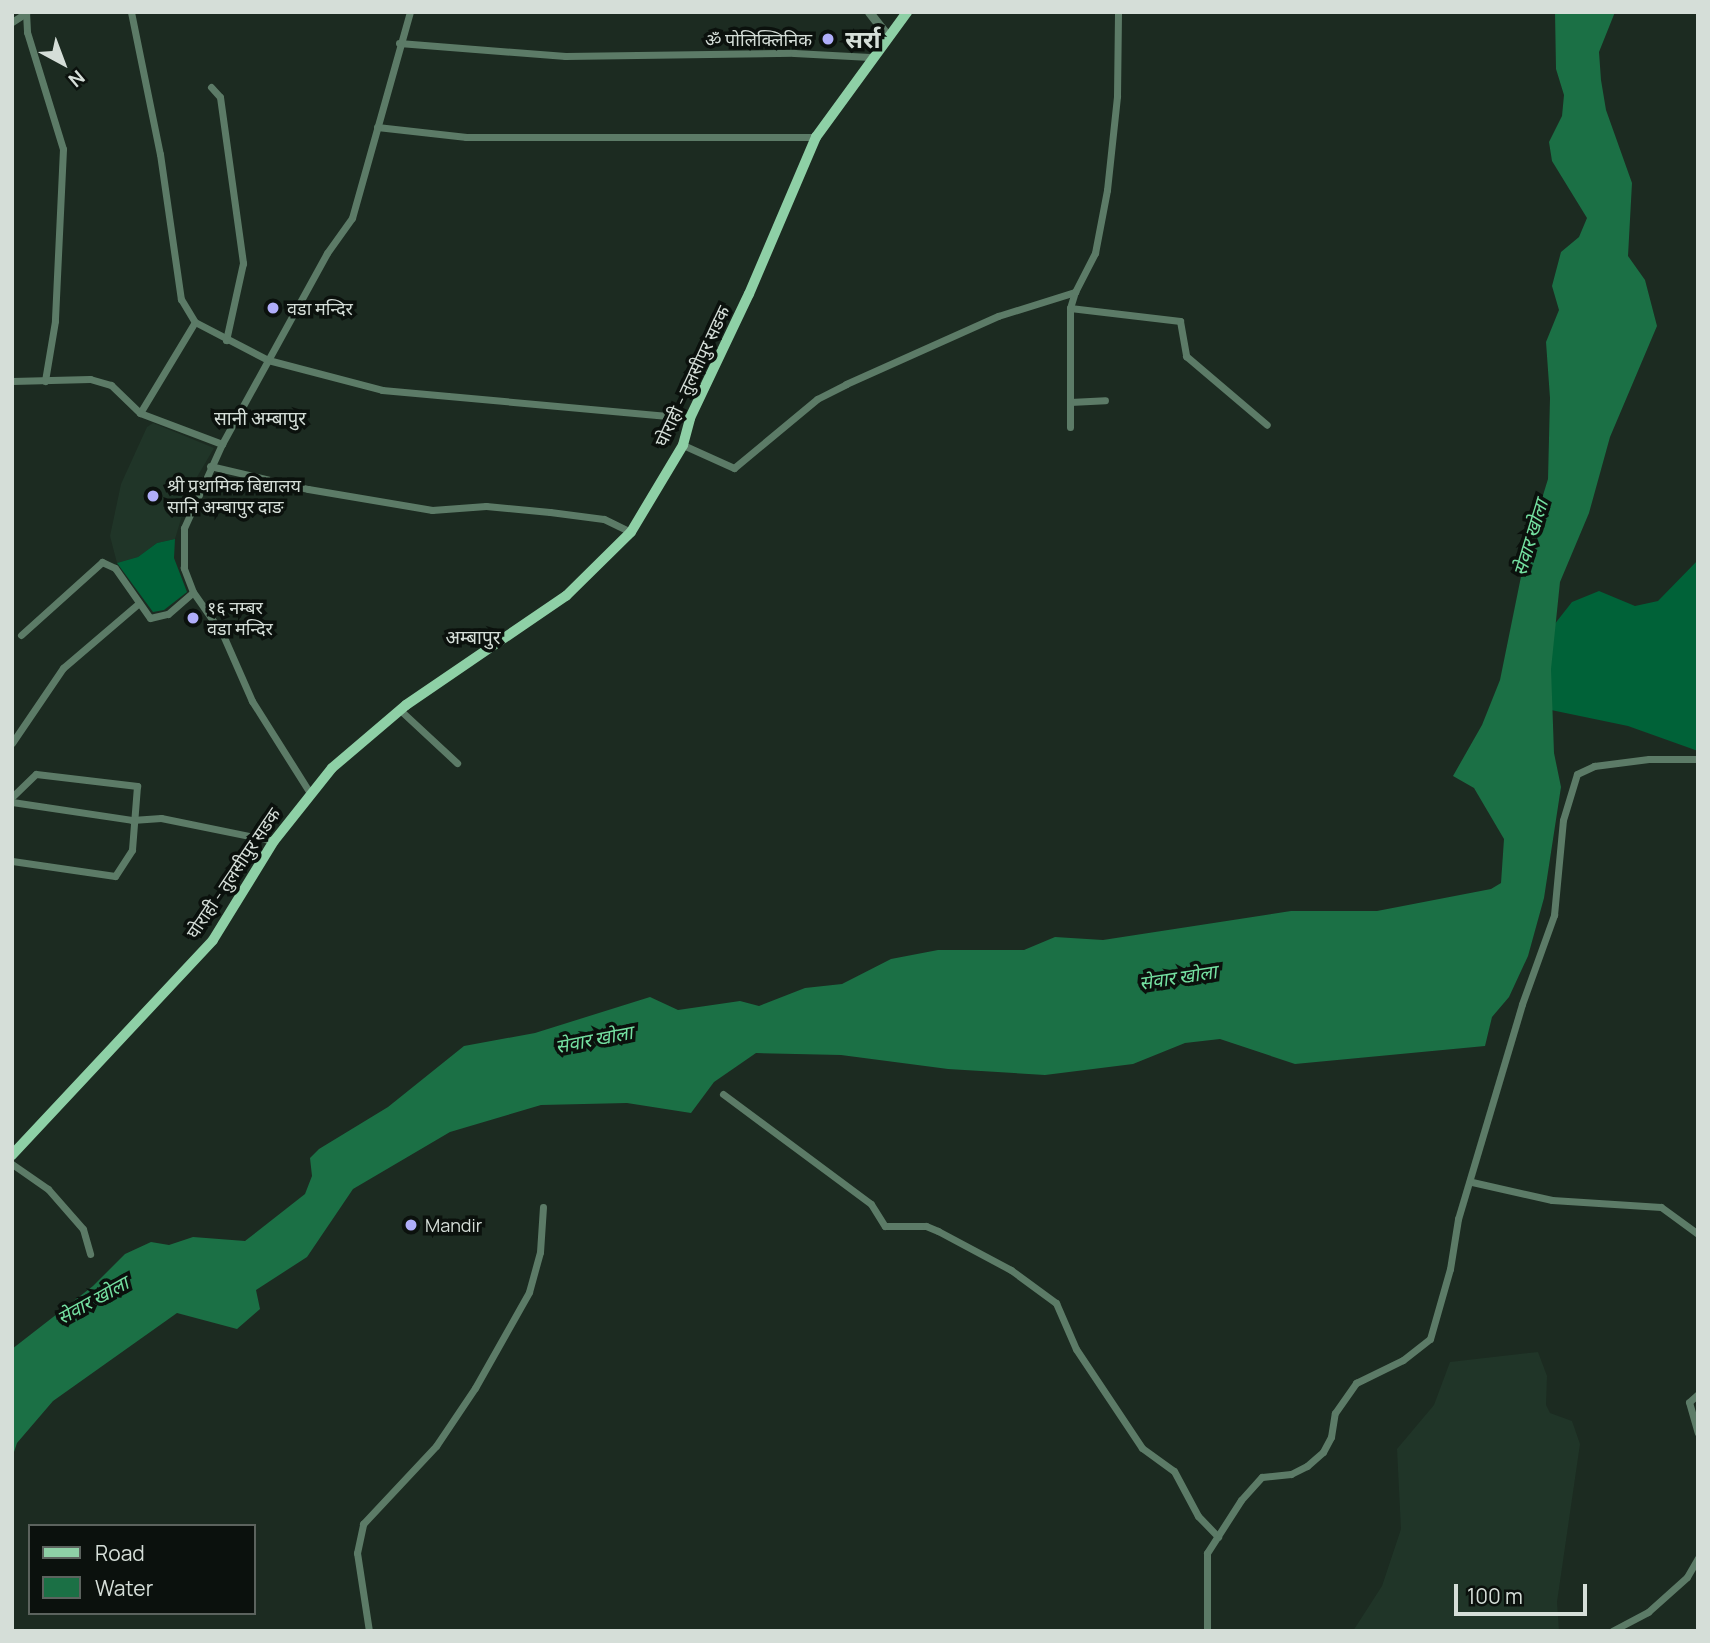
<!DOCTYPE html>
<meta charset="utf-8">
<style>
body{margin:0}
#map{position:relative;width:1710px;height:1643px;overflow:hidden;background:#1c2b21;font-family:Manrope,"Noto Sans Devanagari",sans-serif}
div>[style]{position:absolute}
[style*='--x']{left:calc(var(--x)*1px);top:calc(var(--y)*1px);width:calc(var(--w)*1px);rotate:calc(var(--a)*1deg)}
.built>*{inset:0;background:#203528}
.forest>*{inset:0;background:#006238}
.water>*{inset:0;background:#1b7045}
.minor>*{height:7px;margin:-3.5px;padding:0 3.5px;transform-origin:3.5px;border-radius:3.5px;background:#5c7b67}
.tertiary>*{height:9px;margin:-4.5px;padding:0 4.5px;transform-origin:4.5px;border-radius:4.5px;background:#5c7b67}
.primary>*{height:10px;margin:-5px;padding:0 5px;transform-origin:5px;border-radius:5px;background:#8ed0a6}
.dots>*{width:19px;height:19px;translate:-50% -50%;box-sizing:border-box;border:4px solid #0b110d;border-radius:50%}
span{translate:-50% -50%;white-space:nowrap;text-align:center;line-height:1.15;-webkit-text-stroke:7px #0b110d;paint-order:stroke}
.poi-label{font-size:18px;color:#d5ded8}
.right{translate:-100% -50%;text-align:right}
.left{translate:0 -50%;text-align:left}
.street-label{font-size:18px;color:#d5ded8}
.neighbourhood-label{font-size:19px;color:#d5ded8}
.water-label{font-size:19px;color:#74e0a1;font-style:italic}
.district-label{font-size:24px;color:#d5ded8;font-weight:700}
.frame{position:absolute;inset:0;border:14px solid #d5ded8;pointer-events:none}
.legend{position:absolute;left:28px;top:1524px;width:228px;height:91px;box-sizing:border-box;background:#0b110d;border:2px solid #5c635e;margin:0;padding:9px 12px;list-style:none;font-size:21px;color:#d5ded8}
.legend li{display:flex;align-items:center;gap:14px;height:35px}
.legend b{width:35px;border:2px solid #5c635e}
.north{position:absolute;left:28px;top:28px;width:70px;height:70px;-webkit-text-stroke:5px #0b110d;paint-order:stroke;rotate:139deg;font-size:19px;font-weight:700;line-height:28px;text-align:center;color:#d5ded8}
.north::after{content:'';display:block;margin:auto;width:24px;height:32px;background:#d5ded8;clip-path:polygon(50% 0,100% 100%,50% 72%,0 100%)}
.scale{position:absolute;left:1454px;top:1584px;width:133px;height:32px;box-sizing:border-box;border:4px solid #d5ded8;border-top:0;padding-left:9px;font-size:21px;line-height:24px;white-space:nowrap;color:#d5ded8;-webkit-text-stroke:5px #0b110d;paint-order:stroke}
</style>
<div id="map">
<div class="built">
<i style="clip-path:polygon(153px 423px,214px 448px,190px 489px,175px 539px,157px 543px,138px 557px,117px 563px,110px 536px,121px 484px,147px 427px)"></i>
<i style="clip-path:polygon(1538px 1352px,1547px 1376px,1546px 1405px,1550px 1413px,1572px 1421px,1580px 1444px,1557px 1602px,1559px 1631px,1353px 1631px,1382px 1586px,1401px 1529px,1397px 1449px,1434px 1405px,1450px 1362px)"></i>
</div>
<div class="forest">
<i style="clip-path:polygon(175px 539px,174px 558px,187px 592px,164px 610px,153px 612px,117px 563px,138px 557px,157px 543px)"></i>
<i style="clip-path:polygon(1698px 560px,1698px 751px,1628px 726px,1551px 710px,1550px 630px,1572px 602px,1599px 591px,1635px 606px,1658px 601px)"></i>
</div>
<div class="water">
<i style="clip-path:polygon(1555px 12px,1615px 12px,1599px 52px,1601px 80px,1606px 110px,1632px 183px,1628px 256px,1645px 280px,1657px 326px,1610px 437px,1589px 513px,1560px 582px,1551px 669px,1554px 753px,1561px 787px,1544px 898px,1528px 956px,1509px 997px,1492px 1017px,1485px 1046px,1295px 1064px,1220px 1039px,1185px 1043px,1133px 1064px,1045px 1075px,948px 1069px,841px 1055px,756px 1053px,714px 1082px,691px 1113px,627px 1103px,541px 1105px,450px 1132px,353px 1189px,307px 1257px,256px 1290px,260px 1309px,237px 1329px,177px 1313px,53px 1401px,17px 1443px,12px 1458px,12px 1349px,93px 1286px,125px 1254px,151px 1242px,169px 1245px,193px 1237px,245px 1241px,305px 1194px,312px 1176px,310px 1158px,319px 1149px,388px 1107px,464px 1046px,535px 1033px,650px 997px,678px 1010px,740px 1001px,759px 1006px,805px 988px,842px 984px,891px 959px,938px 950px,1024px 950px,1055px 937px,1103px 940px,1291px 911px,1377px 911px,1491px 889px,1501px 883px,1504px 839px,1474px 788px,1453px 776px,1482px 725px,1500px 680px,1527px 547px,1548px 479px,1550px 398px,1546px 342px,1559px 310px,1552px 286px,1561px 252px,1579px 237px,1587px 218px,1552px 161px,1549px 142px,1562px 116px,1564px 95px,1556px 69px)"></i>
</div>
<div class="minor">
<i style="--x:26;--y:12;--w:20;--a:87"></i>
<i style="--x:27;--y:32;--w:122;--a:72.9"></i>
<i style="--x:63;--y:149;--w:172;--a:92.7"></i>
<i style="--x:55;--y:321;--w:61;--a:99.5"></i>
<i style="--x:131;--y:12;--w:145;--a:78.5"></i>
<i style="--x:160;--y:154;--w:147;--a:81.8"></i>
<i style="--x:181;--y:299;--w:27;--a:59"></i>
<i style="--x:195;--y:322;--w:82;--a:27.5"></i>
<i style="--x:268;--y:360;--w:118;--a:14.7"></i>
<i style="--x:382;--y:390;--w:309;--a:5.2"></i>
<i style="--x:12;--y:22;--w:17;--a:-33"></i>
<i style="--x:399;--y:43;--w:167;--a:4.5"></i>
<i style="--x:565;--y:56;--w:229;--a:-0.8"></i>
<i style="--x:794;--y:53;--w:76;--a:3"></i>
<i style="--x:211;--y:87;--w:13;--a:48"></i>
<i style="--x:220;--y:97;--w:168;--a:82.1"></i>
<i style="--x:243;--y:263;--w:79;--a:102.4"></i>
<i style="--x:377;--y:127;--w:90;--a:6.4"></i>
<i style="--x:466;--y:137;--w:350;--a:0"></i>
<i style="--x:1070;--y:308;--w:111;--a:6.7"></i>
<i style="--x:1180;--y:321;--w:36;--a:80"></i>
<i style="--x:1186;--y:356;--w:106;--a:40.4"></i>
<i style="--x:12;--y:381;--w:78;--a:-1.5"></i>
<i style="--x:90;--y:379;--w:22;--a:16"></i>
<i style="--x:111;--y:385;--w:40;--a:44"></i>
<i style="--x:140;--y:413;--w:106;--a:-58.9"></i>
<i style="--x:1070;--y:402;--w:35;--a:-3"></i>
<i style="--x:140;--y:413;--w:88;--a:20.7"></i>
<i style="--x:1070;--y:427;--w:119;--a:-90"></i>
<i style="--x:1070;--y:308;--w:17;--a:-73"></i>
<i style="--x:683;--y:445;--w:56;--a:24.3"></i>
<i style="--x:734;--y:468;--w:108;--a:-39.7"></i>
<i style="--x:817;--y:399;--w:33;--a:-27"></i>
<i style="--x:846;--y:384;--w:167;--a:-24.1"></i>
<i style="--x:998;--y:316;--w:81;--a:-17.3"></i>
<i style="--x:1075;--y:292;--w:44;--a:-62.9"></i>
<i style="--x:1095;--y:253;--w:64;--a:-79.2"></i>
<i style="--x:1107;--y:190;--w:95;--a:-83.9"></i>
<i style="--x:1117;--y:96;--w:84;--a:-89.3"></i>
<i style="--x:210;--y:466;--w:101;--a:13.2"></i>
<i style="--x:308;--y:489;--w:126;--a:9.6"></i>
<i style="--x:432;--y:510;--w:54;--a:-4.2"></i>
<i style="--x:486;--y:506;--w:64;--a:5.4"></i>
<i style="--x:550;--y:512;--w:54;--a:7.4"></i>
<i style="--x:604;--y:519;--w:30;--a:26"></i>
<i style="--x:21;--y:635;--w:109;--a:-42"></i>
<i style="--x:102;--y:562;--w:14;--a:25"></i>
<i style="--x:115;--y:568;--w:61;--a:55"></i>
<i style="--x:150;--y:618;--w:18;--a:-13"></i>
<i style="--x:168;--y:614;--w:33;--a:-41"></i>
<i style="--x:400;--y:710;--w:78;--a:42.9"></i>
<i style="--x:12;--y:743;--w:91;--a:-55.8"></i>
<i style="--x:63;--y:668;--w:99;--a:-40.5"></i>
<i style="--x:310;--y:793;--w:109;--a:-122.2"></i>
<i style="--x:252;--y:701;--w:72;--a:-113.7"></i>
<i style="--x:223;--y:635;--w:52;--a:-124.9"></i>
<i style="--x:193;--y:592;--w:26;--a:-111"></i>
<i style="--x:184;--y:568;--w:40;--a:-90"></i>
<i style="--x:184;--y:528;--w:92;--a:-65.7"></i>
<i style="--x:222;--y:444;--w:218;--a:-61.2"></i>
<i style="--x:327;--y:253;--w:43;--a:-54.5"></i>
<i style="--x:352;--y:218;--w:214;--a:-74.3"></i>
<i style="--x:12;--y:797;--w:33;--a:-44"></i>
<i style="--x:36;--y:774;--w:102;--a:6.8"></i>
<i style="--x:137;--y:786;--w:64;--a:94.5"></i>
<i style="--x:132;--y:850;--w:31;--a:123"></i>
<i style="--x:115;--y:876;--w:104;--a:-171.7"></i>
<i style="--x:12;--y:802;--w:121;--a:8.5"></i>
<i style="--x:132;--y:820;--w:29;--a:-4"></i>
<i style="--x:161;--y:818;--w:115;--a:11.5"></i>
<i style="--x:723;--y:1094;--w:184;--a:36.6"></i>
<i style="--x:871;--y:1204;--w:26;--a:58"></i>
<i style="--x:885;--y:1226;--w:41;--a:0"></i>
<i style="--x:926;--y:1226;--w:13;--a:23"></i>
<i style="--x:938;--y:1231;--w:83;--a:28.1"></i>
<i style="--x:1011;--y:1270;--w:56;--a:36.3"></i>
<i style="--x:1056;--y:1303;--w:50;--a:66.5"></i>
<i style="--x:1076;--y:1349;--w:119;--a:56.3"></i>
<i style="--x:1142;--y:1448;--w:39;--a:36"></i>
<i style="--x:1174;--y:1471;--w:51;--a:61.9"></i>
<i style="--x:1198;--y:1516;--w:29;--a:46"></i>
<i style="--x:12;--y:1164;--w:44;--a:34.8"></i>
<i style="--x:48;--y:1189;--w:53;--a:48.8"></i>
<i style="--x:83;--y:1229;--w:26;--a:74"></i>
<i style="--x:1472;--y:1182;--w:82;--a:12.7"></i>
<i style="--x:1552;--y:1200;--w:109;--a:3.7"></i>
<i style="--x:1661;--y:1207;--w:46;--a:36.1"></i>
<i style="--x:1698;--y:1394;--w:12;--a:138"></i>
<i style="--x:1689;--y:1402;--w:32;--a:74"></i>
<i style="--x:369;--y:1631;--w:79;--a:-98.7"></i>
<i style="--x:357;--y:1553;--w:30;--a:-78"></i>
<i style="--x:363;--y:1524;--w:107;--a:-46.9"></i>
<i style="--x:436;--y:1446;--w:70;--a:-56.1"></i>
<i style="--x:475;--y:1388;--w:110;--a:-60.6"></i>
<i style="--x:529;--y:1292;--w:41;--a:-74.6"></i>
<i style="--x:540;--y:1252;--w:45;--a:-86.2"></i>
<i style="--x:1207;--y:1631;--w:78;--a:-90"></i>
<i style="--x:1207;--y:1553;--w:63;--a:-57.3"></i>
<i style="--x:1241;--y:1500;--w:31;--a:-48"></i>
<i style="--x:1262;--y:1477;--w:29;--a:-6"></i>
<i style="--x:1291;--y:1474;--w:18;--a:-27"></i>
<i style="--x:1307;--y:1466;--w:21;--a:-41"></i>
<i style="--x:1323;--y:1452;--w:17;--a:-62"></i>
<i style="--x:1331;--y:1437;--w:24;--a:-81"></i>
<i style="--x:1335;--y:1413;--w:37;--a:-55"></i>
<i style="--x:1356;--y:1383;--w:52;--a:-26.1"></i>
<i style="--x:1403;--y:1360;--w:34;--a:-38"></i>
<i style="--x:1430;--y:1339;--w:73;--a:-74.1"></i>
<i style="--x:1450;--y:1269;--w:51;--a:-80.9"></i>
<i style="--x:1458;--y:1219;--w:224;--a:-73.4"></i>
<i style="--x:1522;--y:1004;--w:95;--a:-70.2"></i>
<i style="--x:1554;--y:915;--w:95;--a:-84.6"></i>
<i style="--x:1563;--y:820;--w:48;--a:-73.1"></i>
<i style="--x:1577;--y:774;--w:19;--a:-25"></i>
<i style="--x:1594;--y:766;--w:55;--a:-7.3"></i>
<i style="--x:1649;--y:759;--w:49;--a:0"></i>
<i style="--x:1612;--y:1631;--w:41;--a:-27.8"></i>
<i style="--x:1648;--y:1612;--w:52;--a:-41.9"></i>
<i style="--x:1687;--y:1577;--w:22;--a:-60"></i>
</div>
<div class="tertiary">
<i style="--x:869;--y:12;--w:29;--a:52"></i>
</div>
<div class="primary">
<i style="--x:12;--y:1155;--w:294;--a:-46.9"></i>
<i style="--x:213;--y:940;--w:116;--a:-58.4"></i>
<i style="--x:274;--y:841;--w:93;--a:-51.5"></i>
<i style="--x:332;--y:768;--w:97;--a:-40.4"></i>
<i style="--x:406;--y:705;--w:194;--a:-34.3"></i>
<i style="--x:566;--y:596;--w:91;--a:-44.6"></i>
<i style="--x:631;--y:532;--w:101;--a:-59.1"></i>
<i style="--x:683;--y:445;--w:28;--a:-75"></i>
<i style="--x:690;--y:418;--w:137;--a:-64.6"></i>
<i style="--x:749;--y:294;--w:171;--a:-66.9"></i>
<i style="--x:816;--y:137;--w:155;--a:-53.9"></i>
</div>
<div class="dots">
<i style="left:828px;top:39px;background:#b0aefa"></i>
<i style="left:273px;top:308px;background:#b0aefa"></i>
<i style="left:153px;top:496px;background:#b0aefa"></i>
<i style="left:193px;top:618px;background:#b0aefa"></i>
<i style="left:411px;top:1225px;background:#b0aefa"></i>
</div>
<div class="poi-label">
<span class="right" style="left:812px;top:39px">ॐ पोलिक्लिनिक</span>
<span class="left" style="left:287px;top:308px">वडा मन्दिर</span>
<span class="left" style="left:167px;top:496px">श्री प्रथामिक बिद्यालय<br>सानि अम्बापुर दाङ</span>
<span class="left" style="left:207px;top:618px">१६ नम्बर<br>वडा मन्दिर</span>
<span class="left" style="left:425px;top:1225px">Mandir</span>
</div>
<div class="street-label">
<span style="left:692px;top:376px;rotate:-65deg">घोराही - तुलसीपुर सडक</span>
<span style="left:233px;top:873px;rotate:-56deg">घोराही - तुलसीपुर सडक</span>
</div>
<div class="neighbourhood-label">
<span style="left:260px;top:419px">सानी अम्बापुर</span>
<span style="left:473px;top:638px">अम्बापुर</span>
</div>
<div class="water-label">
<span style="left:1531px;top:538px;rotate:-73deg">सेवार खोला</span>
<span style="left:1178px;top:978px;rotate:-9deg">सेवार खोला</span>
<span style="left:594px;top:1040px;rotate:-11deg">सेवार खोला</span>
<span style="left:93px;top:1301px;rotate:-29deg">सेवार खोला</span>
</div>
<div class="district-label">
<span style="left:863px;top:39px">सर्रा</span>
</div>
<div class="frame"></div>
<ul class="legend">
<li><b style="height:9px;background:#8ed0a6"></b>Road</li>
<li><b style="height:19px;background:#1b7045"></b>Water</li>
</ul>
<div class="north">N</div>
<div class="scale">100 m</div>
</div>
